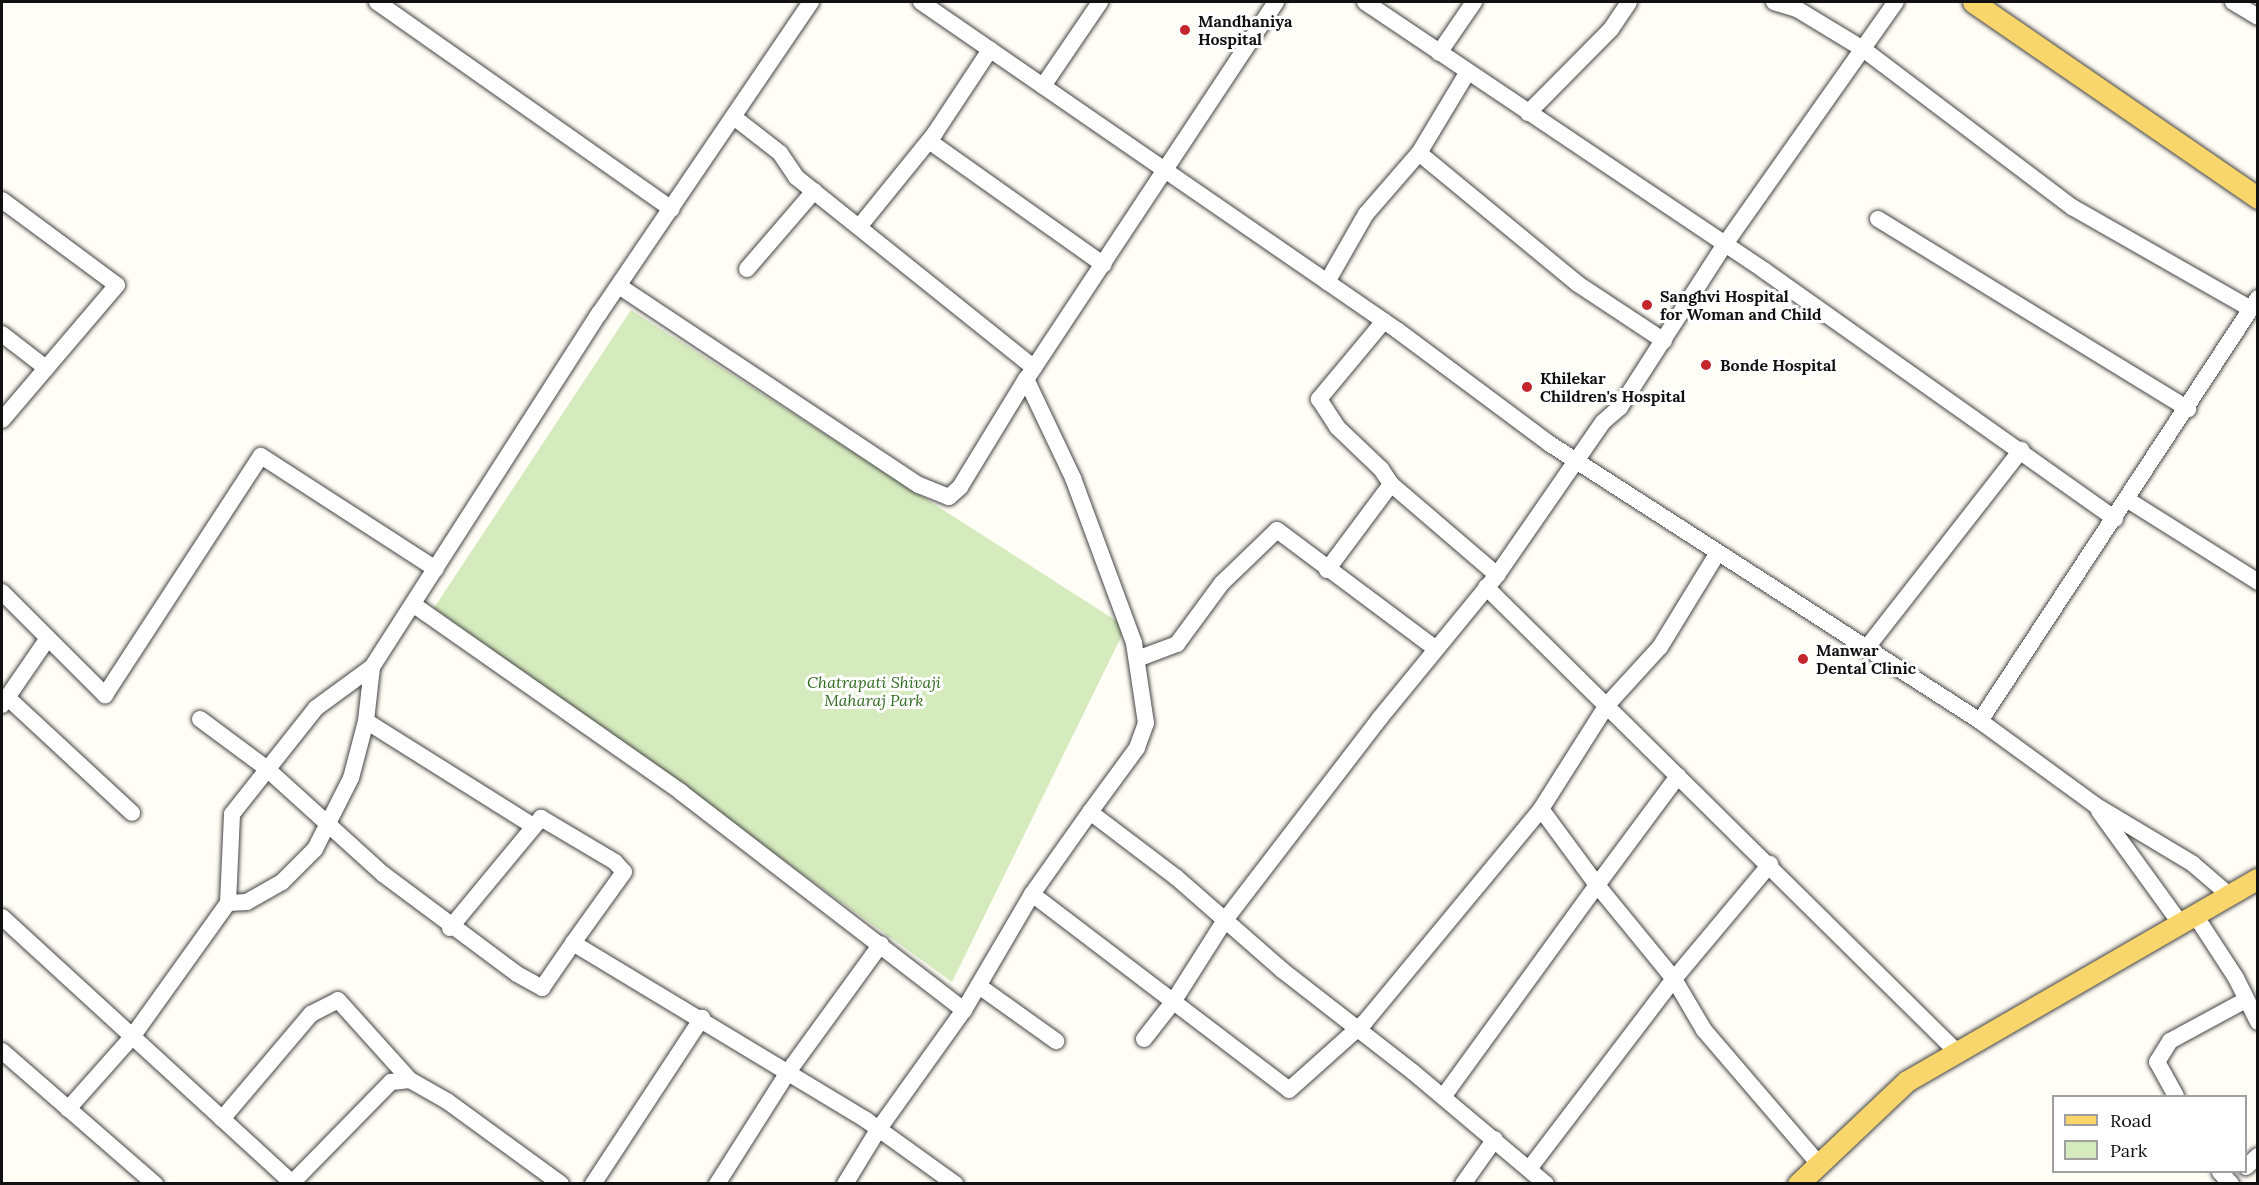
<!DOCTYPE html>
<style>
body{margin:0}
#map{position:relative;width:2259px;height:1185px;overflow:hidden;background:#fffdf5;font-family:Lora,serif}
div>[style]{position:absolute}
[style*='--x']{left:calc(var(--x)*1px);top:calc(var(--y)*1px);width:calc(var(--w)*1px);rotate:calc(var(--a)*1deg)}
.green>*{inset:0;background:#d5ebbd}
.roads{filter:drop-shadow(0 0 2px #444) drop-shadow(0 0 2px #444)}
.minor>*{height:16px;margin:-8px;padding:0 8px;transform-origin:8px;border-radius:8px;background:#fff}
.major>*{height:21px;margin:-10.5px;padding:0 10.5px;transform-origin:10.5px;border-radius:10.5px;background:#f9d66b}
.dots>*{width:16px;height:16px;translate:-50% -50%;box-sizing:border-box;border:3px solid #fff;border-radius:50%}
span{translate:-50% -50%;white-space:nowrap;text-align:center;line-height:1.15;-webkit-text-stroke:6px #fff;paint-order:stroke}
.poi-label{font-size:16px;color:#111;font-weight:700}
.left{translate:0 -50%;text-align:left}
.park-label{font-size:16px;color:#2f6b1f;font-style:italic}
.frame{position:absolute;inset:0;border:3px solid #111;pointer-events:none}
.legend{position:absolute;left:2052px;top:1095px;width:195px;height:78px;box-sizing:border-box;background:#fff;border:2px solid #a0a0a0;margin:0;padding:8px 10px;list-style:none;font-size:18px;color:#111}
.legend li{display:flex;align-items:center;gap:12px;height:30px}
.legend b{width:30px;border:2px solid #a0a0a0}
</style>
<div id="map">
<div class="green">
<i style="clip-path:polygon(631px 310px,1126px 627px,952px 982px,434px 608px)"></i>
</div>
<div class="roads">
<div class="minor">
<i style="--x:377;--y:2;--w:360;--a:35.1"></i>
<i style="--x:921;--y:2;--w:578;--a:34.57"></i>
<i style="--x:1397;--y:330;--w:191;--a:36.7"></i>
<i style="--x:1550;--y:444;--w:511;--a:32.79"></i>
<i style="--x:1980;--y:721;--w:142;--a:36.1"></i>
<i style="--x:2095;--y:805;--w:114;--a:31"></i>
<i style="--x:2193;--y:864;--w:48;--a:40.7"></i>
<i style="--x:1276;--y:2;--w:452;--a:123.5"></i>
<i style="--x:1026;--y:379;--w:110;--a:64.6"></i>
<i style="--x:1073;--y:478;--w:176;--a:69.7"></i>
<i style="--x:1134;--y:643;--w:81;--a:81.5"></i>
<i style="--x:1146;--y:723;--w:27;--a:110"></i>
<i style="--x:1137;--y:748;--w:79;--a:126.3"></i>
<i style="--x:1090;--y:812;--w:109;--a:37.2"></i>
<i style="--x:1177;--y:878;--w:140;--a:41.2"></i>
<i style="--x:1282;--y:970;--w:166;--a:37.9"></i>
<i style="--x:1413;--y:1072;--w:174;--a:40.1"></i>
<i style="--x:1365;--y:2;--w:482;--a:33.9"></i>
<i style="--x:1765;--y:271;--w:429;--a:35.3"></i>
<i style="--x:1774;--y:2;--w:24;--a:17"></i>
<i style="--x:1797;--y:9;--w:77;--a:31.2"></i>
<i style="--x:1863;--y:49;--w:262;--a:37.1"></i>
<i style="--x:2072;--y:207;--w:206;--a:29.7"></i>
<i style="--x:2233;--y:2;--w:29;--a:31"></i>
<i style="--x:1439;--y:53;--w:62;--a:-55.5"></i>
<i style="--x:1043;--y:86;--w:102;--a:-55.8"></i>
<i style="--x:1528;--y:113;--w:118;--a:-45.3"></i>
<i style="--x:1611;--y:29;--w:32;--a:-56"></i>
<i style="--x:735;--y:118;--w:57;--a:37.9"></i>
<i style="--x:780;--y:153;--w:29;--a:56"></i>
<i style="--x:796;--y:177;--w:305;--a:38.7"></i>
<i style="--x:929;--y:141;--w:214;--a:35.3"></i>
<i style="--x:1419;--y:153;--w:206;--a:39.5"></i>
<i style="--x:1578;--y:284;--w:103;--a:33.5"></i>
<i style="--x:2;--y:200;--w:143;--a:36.5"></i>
<i style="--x:117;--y:285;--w:177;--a:130.4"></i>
<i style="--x:1878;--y:219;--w:364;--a:31.5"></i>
<i style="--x:859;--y:227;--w:121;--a:-51"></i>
<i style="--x:935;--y:133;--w:100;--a:-56.5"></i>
<i style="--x:747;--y:269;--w:103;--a:-49.3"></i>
<i style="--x:1327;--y:282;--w:78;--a:-60.2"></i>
<i style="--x:1366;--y:214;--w:81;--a:-49"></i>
<i style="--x:1419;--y:153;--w:93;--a:-59"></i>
<i style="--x:619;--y:286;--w:360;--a:33.6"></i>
<i style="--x:919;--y:485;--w:32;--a:22"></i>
<i style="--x:949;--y:497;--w:15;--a:-42"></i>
<i style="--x:960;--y:487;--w:127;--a:-58.6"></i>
<i style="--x:1384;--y:321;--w:102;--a:129.8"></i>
<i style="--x:1319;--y:399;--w:33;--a:57"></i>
<i style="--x:1337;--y:427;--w:61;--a:43.7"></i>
<i style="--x:1381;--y:469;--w:18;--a:56"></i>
<i style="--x:1391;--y:484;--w:140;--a:40.6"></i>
<i style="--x:2;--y:334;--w:56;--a:37.7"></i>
<i style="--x:2128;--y:500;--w:154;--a:32.2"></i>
<i style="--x:1327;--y:570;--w:107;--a:-53.3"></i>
<i style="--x:1486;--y:587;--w:662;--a:44.63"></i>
<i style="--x:2;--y:592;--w:146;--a:45"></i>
<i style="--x:105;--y:695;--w:285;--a:-56.9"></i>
<i style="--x:261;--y:456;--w:208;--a:32.9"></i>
<i style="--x:414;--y:605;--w:327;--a:35"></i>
<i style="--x:682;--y:793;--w:356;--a:37.6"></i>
<i style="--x:1865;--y:650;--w:254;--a:-52"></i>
<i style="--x:1137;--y:659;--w:43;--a:-20.6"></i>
<i style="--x:1177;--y:644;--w:76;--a:-53.6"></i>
<i style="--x:1222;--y:583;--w:76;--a:-43.9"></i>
<i style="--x:1277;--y:530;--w:197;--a:36.8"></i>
<i style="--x:372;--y:667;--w:54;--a:96.3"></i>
<i style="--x:366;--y:721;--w:59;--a:104.7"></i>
<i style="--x:351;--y:778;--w:80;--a:116.9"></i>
<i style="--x:315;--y:849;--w:47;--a:135"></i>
<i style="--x:282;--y:882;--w:40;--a:150.3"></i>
<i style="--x:247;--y:902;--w:19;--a:177"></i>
<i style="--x:228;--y:903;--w:89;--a:-87.4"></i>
<i style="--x:232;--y:814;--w:135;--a:-51.6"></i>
<i style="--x:316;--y:708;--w:69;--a:-36.2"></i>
<i style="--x:372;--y:667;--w:420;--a:-57.3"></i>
<i style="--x:599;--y:314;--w:377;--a:-55.8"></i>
<i style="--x:8;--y:698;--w:169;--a:42.8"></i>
<i style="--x:2;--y:705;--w:81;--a:-55.5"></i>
<i style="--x:200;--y:719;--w:82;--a:36.6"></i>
<i style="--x:266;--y:768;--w:158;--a:42.2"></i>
<i style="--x:383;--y:874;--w:167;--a:36.7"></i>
<i style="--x:517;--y:974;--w:29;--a:29"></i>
<i style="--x:542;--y:988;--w:55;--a:-55.4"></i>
<i style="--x:573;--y:943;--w:342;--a:31.1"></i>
<i style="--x:866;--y:1120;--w:110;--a:35.7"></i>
<i style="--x:366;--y:721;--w:196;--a:32.1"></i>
<i style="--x:1980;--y:721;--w:506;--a:-56.69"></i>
<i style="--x:1678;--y:776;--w:136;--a:126.6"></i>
<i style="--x:1597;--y:885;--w:94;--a:-126.4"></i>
<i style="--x:1541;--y:809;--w:123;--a:-57.6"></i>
<i style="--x:1607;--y:705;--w:79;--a:-47.6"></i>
<i style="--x:1660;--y:647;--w:109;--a:-58.5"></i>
<i style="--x:2099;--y:811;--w:138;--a:54.1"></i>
<i style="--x:1032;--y:894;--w:323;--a:37.3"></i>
<i style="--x:1289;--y:1090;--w:102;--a:-41.8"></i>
<i style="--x:1365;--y:1022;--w:276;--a:-50.4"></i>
<i style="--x:2195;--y:915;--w:75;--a:56.9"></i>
<i style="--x:2236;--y:978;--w:49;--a:63.4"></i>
<i style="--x:2;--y:917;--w:395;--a:42.5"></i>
<i style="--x:450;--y:928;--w:143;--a:-50.4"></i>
<i style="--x:541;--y:818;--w:86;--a:30.7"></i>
<i style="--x:615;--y:862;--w:13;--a:48"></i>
<i style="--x:624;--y:872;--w:87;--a:125.7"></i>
<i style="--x:979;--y:986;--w:95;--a:35.5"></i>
<i style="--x:1144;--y:1039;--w:47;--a:-51.9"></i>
<i style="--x:1173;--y:1002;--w:97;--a:-57.6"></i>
<i style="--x:1225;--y:920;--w:255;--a:-52.5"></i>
<i style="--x:1380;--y:718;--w:185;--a:-50.7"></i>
<i style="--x:1497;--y:575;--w:186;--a:-55.3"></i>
<i style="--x:1603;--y:422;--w:23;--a:-41"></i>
<i style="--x:1620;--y:407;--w:194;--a:-57.2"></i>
<i style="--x:1725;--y:244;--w:296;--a:-54.8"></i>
<i style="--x:2;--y:1051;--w:203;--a:41"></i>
<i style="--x:2176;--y:1096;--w:39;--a:-119"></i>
<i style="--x:2157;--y:1062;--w:25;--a:-58"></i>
<i style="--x:2170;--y:1041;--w:84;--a:-28.4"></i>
<i style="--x:1443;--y:1097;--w:262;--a:-54"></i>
<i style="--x:1597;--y:885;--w:122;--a:50.7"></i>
<i style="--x:1674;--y:979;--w:59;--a:59.5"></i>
<i style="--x:1704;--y:1030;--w:177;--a:49.4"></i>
<i style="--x:68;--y:1109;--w:96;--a:-48.4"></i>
<i style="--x:132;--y:1037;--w:165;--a:-54.4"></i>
<i style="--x:222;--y:1119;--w:138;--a:-49.7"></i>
<i style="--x:311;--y:1014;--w:30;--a:-27"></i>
<i style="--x:338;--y:1000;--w:108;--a:48"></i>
<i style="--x:2246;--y:1167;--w:16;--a:-43"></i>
<i style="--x:1529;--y:1169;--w:239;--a:-52.7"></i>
<i style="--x:1674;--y:979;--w:150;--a:-50.1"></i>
<i style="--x:2220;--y:1172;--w:16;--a:47"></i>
<i style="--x:291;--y:1184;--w:143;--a:-45.6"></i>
<i style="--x:391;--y:1082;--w:19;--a:-6"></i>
<i style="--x:410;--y:1080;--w:43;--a:29.6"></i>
<i style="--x:447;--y:1101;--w:141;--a:36.1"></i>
<i style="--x:593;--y:1184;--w:199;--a:-56.7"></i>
<i style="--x:717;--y:1184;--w:133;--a:-57.6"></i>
<i style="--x:788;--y:1072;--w:158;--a:-54"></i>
<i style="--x:845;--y:1184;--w:63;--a:-58.6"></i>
<i style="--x:878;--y:1130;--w:148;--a:-54.4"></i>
<i style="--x:964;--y:1010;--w:134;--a:-59.6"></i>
<i style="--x:1032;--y:894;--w:100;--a:-54.7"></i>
<i style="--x:1463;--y:1184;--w:55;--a:-54.6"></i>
</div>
<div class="major">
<i style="--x:1973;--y:2;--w:346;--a:34.5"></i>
<i style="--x:1798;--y:1184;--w:150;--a:-43.4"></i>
<i style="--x:1907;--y:1081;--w:405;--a:-30"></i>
</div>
</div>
<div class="dots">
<i style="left:1185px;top:30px;background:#c4262e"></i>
<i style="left:1647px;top:305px;background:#c4262e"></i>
<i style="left:1706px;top:365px;background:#c4262e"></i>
<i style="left:1527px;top:387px;background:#c4262e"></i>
<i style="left:1803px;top:659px;background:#c4262e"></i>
</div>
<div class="poi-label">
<span class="left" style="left:1198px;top:30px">Mandhaniya<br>Hospital</span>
<span class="left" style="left:1660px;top:305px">Sanghvi Hospital<br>for Woman and Child</span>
<span class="left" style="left:1720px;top:365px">Bonde Hospital</span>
<span class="left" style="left:1540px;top:387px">Khilekar<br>Children's Hospital</span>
<span class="left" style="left:1816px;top:659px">Manwar<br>Dental Clinic</span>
</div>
<div class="park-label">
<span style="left:874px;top:691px">Chatrapati Shivaji<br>Maharaj Park</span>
</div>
<div class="frame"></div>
<ul class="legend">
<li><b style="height:8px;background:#f9d66b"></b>Road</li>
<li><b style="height:16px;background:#d5ebbd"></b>Park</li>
</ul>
</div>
